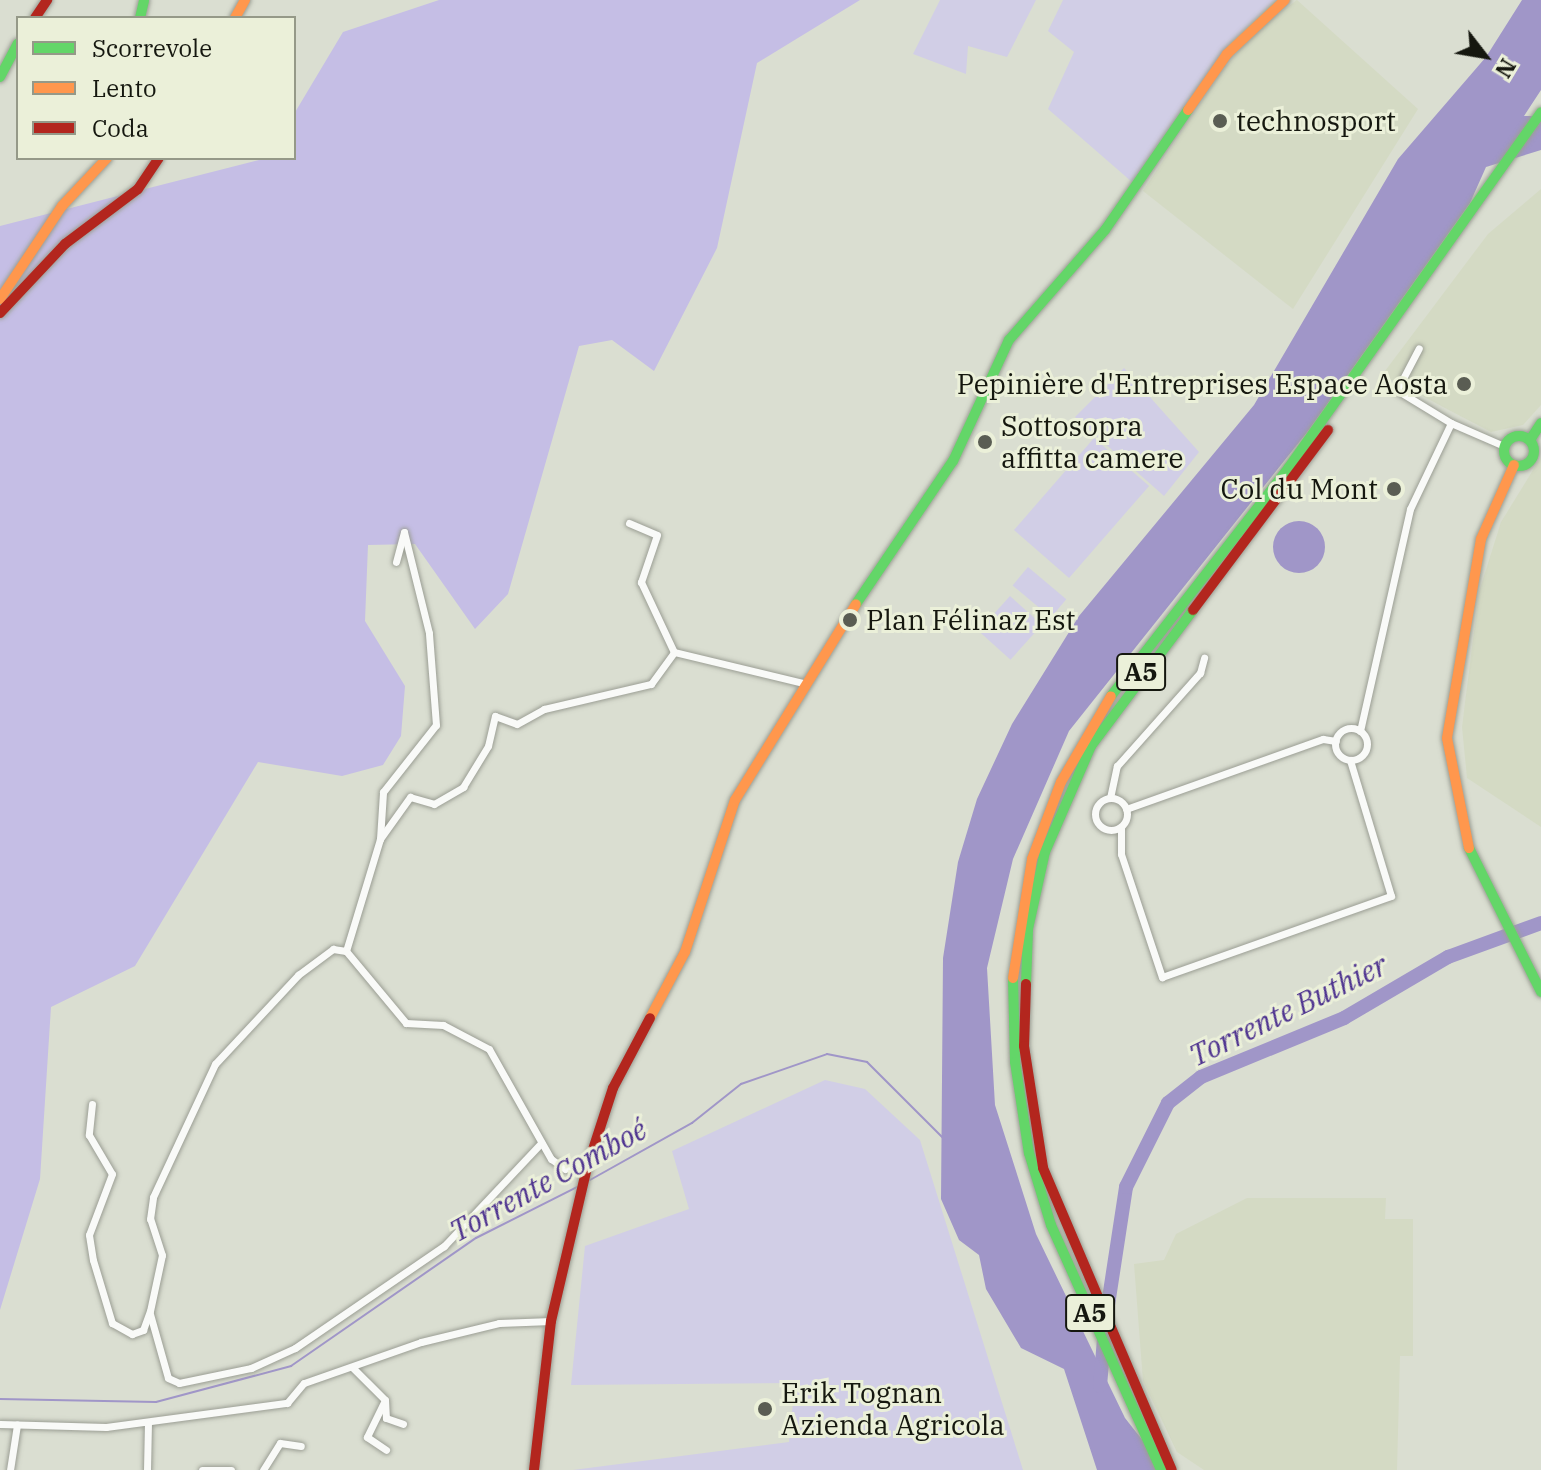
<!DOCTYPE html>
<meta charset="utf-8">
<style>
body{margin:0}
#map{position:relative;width:1541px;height:1470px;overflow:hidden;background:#daded1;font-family:"IBM Plex Serif",serif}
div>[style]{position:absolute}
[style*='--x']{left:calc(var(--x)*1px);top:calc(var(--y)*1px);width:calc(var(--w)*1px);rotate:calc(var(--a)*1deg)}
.built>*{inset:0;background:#d4dac4}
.green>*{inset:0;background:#d1cee6;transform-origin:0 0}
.forest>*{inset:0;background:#c5bee5}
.water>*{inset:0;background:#a096c8}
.round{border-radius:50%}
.stream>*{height:2px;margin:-1px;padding:0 1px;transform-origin:1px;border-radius:1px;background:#a096c8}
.river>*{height:14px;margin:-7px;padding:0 7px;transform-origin:7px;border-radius:7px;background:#a096c8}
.roads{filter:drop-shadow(0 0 2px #9b9e94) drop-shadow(0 0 2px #9b9e94)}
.street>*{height:7px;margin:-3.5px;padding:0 3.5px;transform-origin:3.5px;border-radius:3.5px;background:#f9faf8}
.street>.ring{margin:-3.5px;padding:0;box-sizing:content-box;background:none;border:7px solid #f9faf8;border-radius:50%}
.fast>*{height:10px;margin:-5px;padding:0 5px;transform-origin:5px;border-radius:5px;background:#63d668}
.fast>.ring{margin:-5px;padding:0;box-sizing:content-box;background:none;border:10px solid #63d668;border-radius:50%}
.slow>*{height:10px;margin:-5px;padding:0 5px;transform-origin:5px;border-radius:5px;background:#ff974d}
.jam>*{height:10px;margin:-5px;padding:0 5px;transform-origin:5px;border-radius:5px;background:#b3261e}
.dots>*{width:22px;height:22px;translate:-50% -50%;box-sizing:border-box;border:4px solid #ebf0d9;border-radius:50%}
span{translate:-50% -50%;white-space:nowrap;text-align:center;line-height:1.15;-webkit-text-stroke:6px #ebf0d9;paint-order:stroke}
.shield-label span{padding:2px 6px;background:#ebf0d9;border:2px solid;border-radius:6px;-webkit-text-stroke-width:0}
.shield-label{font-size:26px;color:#15170f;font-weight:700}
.poi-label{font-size:28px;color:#15170f}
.left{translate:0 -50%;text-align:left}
.right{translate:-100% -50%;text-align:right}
.water-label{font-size:30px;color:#4f3490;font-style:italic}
.legend{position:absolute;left:16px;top:16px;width:280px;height:144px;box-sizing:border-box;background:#ebf0d9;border:2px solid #959988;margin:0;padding:10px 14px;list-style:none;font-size:24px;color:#15170f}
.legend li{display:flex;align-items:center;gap:16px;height:40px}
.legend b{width:40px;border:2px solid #959988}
.north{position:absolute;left:1445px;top:16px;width:80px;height:80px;-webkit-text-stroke:6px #ebf0d9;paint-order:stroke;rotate:121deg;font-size:22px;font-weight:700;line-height:32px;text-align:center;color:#15170f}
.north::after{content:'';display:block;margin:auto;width:28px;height:36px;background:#15170f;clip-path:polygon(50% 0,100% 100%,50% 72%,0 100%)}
</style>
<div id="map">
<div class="built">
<i style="clip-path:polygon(1297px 0,1418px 109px,1293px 309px,1143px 191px,1220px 74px,1254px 32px)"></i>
<i style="clip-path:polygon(1541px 189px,1541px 405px,1523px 425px,1491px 432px,1382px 375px,1488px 234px)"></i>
<i style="clip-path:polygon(1541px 457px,1541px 827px,1467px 778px,1462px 727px,1479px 592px,1501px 522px)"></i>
<i style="clip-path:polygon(1247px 1198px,1386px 1198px,1385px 1219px,1413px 1219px,1413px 1356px,1400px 1356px,1397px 1470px,1204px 1470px,1177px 1452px,1143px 1381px,1134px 1264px,1164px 1260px,1176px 1234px)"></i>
</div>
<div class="green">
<i style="clip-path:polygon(940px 0,1036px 0,1007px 57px,968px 46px,966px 74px,913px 54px)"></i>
<i style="clip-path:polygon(1063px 0,1275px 0,1229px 44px,1132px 182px,1048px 109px,1074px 52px,1048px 31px)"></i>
<i style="clip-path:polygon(1124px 368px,1199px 452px,1164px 496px,1075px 417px)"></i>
<i style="left:1094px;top:438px;width:73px;height:122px;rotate:41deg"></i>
<i style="left:1028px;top:567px;width:50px;height:24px;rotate:40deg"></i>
<i style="left:1010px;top:596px;width:43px;height:47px;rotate:42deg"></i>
<i style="clip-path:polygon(825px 1080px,865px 1089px,920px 1140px,1023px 1470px,573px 1470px,789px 1442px,795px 1383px,571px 1385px,585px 1246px,689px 1209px,672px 1151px)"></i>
</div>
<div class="forest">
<i style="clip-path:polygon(439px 0,860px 0,757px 63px,717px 248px,654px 371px,612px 340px,579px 346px,508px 594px,475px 629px,415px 544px,368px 545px,365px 621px,405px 686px,401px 736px,383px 765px,342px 776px,258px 762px,135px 966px,51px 1007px,40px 1179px,0 1310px,0 226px,267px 158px,294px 158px,294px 114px,343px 32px)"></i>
</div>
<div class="water">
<i style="clip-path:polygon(1522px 0,1541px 0,1541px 90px,1524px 116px,1541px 116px,1541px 150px,1486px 167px,1470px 203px,1308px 431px,1069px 731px,1013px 859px,987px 968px,995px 1105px,1036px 1234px,1125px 1418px,1166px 1470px,1097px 1470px,1064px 1369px,1021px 1348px,986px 1289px,979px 1255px,959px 1240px,941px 1199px,943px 958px,958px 862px,977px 799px,1012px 724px,1079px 616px,1254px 405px,1398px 159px,1486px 57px)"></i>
<i class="round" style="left:1273px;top:521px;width:52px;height:52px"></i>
</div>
<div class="stream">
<i style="--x:590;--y:1180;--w:117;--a:-29.2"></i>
<i style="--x:692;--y:1123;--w:63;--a:-38.5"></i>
<i style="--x:741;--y:1084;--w:91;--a:-19.2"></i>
<i style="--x:827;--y:1054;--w:41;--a:11.3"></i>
<i style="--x:867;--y:1062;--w:109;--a:45"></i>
<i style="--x:0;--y:1399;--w:156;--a:1.1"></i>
<i style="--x:156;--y:1402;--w:140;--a:-14.9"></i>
<i style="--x:291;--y:1366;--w:225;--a:-34.7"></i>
<i style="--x:476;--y:1238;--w:113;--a:-26.8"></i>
</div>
<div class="river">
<i style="--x:1106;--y:1318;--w:133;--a:-81.3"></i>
<i style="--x:1126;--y:1187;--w:94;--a:-63.4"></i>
<i style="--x:1168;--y:1103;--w:42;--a:-38.2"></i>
<i style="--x:1201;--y:1077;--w:155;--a:-22.4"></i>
<i style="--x:1344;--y:1018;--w:121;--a:-30.4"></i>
<i style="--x:1448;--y:957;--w:99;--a:-20.1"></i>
<i style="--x:1100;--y:1386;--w:47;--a:-85.1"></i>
</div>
<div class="roads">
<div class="street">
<i style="--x:1451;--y:423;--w:58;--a:23.5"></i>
<i style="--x:629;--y:523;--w:30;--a:23"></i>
<i style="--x:657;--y:535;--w:50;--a:108.8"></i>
<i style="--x:641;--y:582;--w:77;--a:64.8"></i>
<i style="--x:674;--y:652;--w:133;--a:13.5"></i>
<i class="ring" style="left:1335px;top:728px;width:25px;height:25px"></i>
<i style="--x:1360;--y:731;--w:228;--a:-77.3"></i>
<i style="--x:1410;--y:509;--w:95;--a:-64.5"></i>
<i style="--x:1451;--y:423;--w:63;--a:-148.6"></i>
<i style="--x:1397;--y:390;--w:47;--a:-62.4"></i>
<i style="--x:1110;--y:798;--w:33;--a:-78"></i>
<i style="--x:1117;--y:766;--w:125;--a:-48.3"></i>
<i style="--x:1200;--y:673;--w:16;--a:-75"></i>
<i class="ring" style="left:1095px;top:798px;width:25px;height:25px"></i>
<i style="--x:1126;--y:809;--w:209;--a:-19.6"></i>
<i style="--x:1323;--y:739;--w:13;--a:9"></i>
<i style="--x:1121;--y:827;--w:27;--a:90"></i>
<i style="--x:1121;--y:854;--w:130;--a:71.6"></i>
<i style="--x:1162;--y:977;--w:243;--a:-19.5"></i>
<i style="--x:1391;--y:896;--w:142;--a:-106.8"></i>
<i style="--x:380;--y:839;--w:47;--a:-86.3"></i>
<i style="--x:383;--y:792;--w:85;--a:-51.7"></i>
<i style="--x:436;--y:725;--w:92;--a:-94.4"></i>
<i style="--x:429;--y:633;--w:104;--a:-103.9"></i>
<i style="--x:404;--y:532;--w:31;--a:105"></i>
<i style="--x:92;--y:1104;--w:31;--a:96"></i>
<i style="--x:89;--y:1135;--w:45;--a:59.5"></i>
<i style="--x:112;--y:1174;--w:65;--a:110.7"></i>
<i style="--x:89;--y:1235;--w:25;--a:81"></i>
<i style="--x:93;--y:1260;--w:66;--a:73.2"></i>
<i style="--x:112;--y:1323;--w:23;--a:29"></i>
<i style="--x:132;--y:1334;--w:12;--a:-20"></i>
<i style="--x:143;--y:1330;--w:20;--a:-70"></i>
<i style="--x:150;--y:1311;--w:57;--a:-77.9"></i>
<i style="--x:162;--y:1255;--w:38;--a:-108"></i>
<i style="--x:150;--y:1219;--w:22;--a:-82"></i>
<i style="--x:153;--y:1197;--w:147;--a:-65"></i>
<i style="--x:215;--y:1064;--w:122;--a:-47"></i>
<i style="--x:298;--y:975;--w:44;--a:-36.6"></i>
<i style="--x:333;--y:949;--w:13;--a:9"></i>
<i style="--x:589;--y:1161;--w:25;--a:162"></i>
<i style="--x:565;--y:1169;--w:17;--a:-144"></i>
<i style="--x:551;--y:1159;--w:126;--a:-119.4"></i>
<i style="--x:489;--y:1049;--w:52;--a:-152.4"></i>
<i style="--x:443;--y:1025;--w:37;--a:-177"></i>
<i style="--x:406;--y:1023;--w:94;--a:-129.8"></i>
<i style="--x:346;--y:951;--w:117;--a:-73.1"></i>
<i style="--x:380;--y:839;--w:52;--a:-54.5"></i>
<i style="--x:410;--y:797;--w:25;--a:16"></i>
<i style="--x:434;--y:804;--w:34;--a:-30"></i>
<i style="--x:463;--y:787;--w:48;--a:-58.6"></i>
<i style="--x:488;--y:746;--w:31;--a:-77"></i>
<i style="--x:495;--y:716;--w:23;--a:20"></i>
<i style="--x:517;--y:724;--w:31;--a:-29"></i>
<i style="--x:544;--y:709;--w:110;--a:-13.2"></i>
<i style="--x:651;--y:684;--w:39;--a:-54"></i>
<i style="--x:150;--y:1314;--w:66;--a:74.3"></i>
<i style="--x:168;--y:1378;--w:12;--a:24"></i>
<i style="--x:179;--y:1383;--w:74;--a:-11.8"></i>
<i style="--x:251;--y:1368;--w:48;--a:-24.4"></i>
<i style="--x:295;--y:1348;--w:181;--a:-34.4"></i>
<i style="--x:444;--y:1246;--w:141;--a:-46.7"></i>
<i style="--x:353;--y:1368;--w:45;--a:45"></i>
<i style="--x:385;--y:1400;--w:18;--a:87"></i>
<i style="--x:386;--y:1418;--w:18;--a:19"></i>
<i style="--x:384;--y:1402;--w:39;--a:116"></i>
<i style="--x:367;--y:1437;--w:23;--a:34"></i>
<i style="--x:0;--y:1424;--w:106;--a:1.6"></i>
<i style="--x:106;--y:1427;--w:183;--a:-7.6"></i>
<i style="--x:287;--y:1403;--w:26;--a:-50"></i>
<i style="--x:304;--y:1383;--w:124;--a:-19.3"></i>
<i style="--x:421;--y:1342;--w:80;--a:-13.7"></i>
<i style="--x:499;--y:1323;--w:52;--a:-2.2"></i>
<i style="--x:10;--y:1470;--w:46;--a:-81.2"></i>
<i style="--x:147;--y:1470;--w:47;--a:-88.8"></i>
<i style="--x:202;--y:1470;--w:29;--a:0"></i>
<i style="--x:263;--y:1470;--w:32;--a:-58"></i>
<i style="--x:280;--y:1443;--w:21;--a:8"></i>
</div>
<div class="fast">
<i style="--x:140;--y:18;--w:18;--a:-77"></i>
<i style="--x:0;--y:77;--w:38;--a:-62"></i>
<i class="ring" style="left:1504px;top:436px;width:20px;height:20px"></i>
<i style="--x:1530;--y:440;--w:20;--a:-57"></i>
<i style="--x:856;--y:604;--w:173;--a:-55.9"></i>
<i style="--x:953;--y:461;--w:133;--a:-65.2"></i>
<i style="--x:1009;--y:340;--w:146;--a:-48.9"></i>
<i style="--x:1105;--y:230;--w:146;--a:-55.3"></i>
<i style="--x:1111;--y:696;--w:290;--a:-52.1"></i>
<i style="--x:1289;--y:467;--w:435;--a:-54.6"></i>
<i style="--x:1469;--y:848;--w:161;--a:63.4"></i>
<i style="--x:1013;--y:978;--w:84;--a:88.6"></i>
<i style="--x:1015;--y:1062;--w:92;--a:81.3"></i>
<i style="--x:1029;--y:1153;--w:75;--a:73"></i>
<i style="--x:1051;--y:1225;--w:269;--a:65.8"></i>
<i style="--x:1026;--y:984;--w:55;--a:-87.9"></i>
<i style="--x:1028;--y:929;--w:79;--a:-77.6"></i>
<i style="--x:1045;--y:852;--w:116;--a:-66.5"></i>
<i style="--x:1091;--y:746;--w:170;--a:-53.1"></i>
</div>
<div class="slow">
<i style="--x:235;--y:18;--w:21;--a:-61"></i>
<i style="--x:1188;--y:110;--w:68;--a:-55.1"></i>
<i style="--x:1227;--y:54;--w:79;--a:-43"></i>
<i style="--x:0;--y:299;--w:112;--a:-56.3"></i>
<i style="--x:62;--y:206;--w:66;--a:-46.8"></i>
<i style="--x:1469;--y:848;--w:112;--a:-101.3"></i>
<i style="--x:1447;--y:738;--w:202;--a:-80.3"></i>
<i style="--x:1481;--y:539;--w:81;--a:-66"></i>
<i style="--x:1013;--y:978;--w:121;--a:-80.9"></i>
<i style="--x:1032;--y:859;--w:82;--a:-69.4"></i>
<i style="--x:1061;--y:782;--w:99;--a:-59.8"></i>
<i style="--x:650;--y:1018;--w:75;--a:-62.1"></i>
<i style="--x:685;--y:952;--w:160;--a:-71.8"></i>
<i style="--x:735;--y:800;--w:230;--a:-58.3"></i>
</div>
<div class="jam">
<i style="--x:35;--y:18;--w:22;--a:-56"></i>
<i style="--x:0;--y:313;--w:95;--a:-46.7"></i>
<i style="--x:65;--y:244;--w:91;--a:-37"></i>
<i style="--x:138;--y:189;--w:37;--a:-56"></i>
<i style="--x:1193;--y:610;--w:225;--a:-53.1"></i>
<i style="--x:1026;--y:984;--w:62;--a:91.8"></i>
<i style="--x:1024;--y:1046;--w:123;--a:81.1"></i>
<i style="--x:1043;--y:1168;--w:328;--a:66.9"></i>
<i style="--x:534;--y:1470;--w:150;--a:-83.5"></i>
<i style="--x:551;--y:1321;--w:157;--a:-76.8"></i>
<i style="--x:587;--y:1168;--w:84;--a:-72"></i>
<i style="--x:613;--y:1088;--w:79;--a:-62.1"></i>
</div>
</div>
<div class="dots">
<i style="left:1220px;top:121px;background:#5a5d53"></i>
<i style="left:1464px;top:384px;background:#5a5d53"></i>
<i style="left:985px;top:442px;background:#5a5d53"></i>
<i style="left:1394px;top:489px;background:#5a5d53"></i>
<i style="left:850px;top:620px;background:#5a5d53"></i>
<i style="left:765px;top:1409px;background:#5a5d53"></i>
</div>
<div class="shield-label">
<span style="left:1141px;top:672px">A5</span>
<span style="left:1090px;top:1313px">A5</span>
</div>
<div class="poi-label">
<span class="left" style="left:1236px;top:121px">technosport</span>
<span class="right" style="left:1448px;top:384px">Pepinière d'Entreprises Espace Aosta</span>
<span class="left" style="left:1001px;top:442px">Sottosopra<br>affitta camere</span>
<span class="right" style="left:1378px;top:489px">Col du Mont</span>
<span class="left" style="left:866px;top:620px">Plan Félinaz Est</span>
<span class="left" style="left:781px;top:1409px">Erik Tognan<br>Azienda Agricola</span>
</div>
<div class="water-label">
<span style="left:1288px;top:1010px;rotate:-26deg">Torrente Buthier</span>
<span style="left:548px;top:1180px;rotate:-29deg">Torrente Comboé</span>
</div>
<ul class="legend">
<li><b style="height:10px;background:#63d668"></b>Scorrevole</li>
<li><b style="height:10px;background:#ff974d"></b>Lento</li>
<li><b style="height:10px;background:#b3261e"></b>Coda</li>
</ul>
<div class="north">N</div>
</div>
